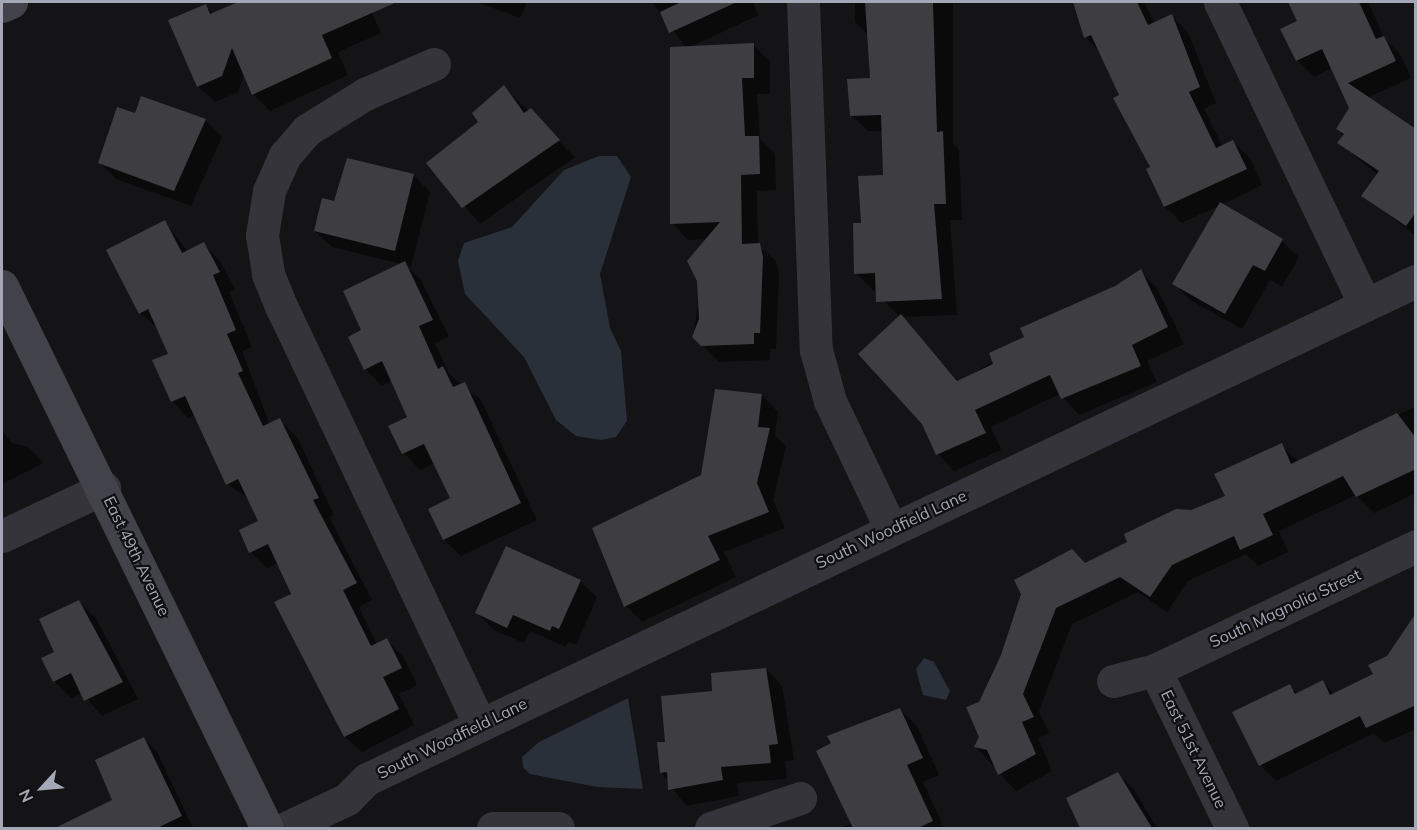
<!DOCTYPE html>
<style>
body{margin:0}
#map{position:relative;width:1417px;height:830px;overflow:hidden;background:#141315;font-family:Mulish,sans-serif}
div>[style]{position:absolute}
[style*='--x']{left:calc(var(--x)*1px);top:calc(var(--y)*1px);width:calc(var(--w)*1px);rotate:calc(var(--a)*1deg)}
.water>*{inset:0;background:#293039}
.shadow>*{inset:0;background:#0007}
.building>*{inset:0;background:#3e3d42}
.street>*{height:33px;margin:-16.5px;padding:0 16.5px;transform-origin:16.5px;border-radius:16.5px;background:#34343a}
.secondary>*{height:33px;margin:-16.5px;padding:0 16.5px;transform-origin:16.5px;border-radius:16.5px;background:#42434a}
span{translate:-50% -50%;white-space:nowrap;text-align:center;line-height:1.15;-webkit-text-stroke:4.5px #0f0e10;paint-order:stroke}
.street-label{font-size:16px;color:#a4a7b6}
.frame{position:absolute;inset:0;border:3px solid #a4a7b6;pointer-events:none}
.north{position:absolute;left:12px;top:758px;width:60px;height:60px;-webkit-text-stroke:4px #0f0e10;paint-order:stroke;rotate:244deg;font-size:16px;font-weight:700;line-height:24px;text-align:center;color:#a4a7b6}
.north::after{content:'';display:block;margin:auto;width:21px;height:27px;background:#a4a7b6;clip-path:polygon(50% 0,100% 100%,50% 72%,0 100%)}
</style>
<div id="map">
<div class="water">
<i style="clip-path:polygon(599px 156px,617px 156px,631px 177px,600px 274px,610px 328px,621px 351px,627px 421px,616px 437px,601px 440px,576px 436px,556px 420px,524px 357px,465px 294px,458px 261px,464px 243px,512px 227px,564px 170px)"></i>
<i style="clip-path:polygon(924px 658px,934px 662px,950px 691px,946px 700px,923px 695px,916px 669px)"></i>
<i style="clip-path:polygon(628px 698px,643px 789px,597px 787px,530px 774px,523px 767px,522px 757px,539px 742px)"></i>
</div>
<div class="shadow">
<i style="clip-path:polygon(242px 2px,378px 2px,369px 6px,381px 33px,338px 52px,348px 75px,270px 111px,253px 94px,244px 74px,238px 92px,215px 102px,198px 86px,206px 6px,214px 14px)"></i>
<i style="clip-path:polygon(477px 2px,527px 2px,520px 18px)"></i>
<i style="clip-path:polygon(652px 2px,753px 2px,759px 15px,690px 47px,753px 45px,770px 61px,770px 94px,757px 94px,760px 139px,775px 154px,776px 190px,757px 191px,758px 245px,776px 261px,779px 274px,776px 349px,770px 349px,770px 360px,719px 362px,693px 336px,708px 239px,688px 240px,672px 223px,686px 48px)"></i>
<i style="clip-path:polygon(855px 2px,953px 2px,953px 144px,959px 150px,962px 220px,950px 220px,957px 315px,901px 317px,959px 382px,1140px 271px,1157px 288px,1184px 344px,1147px 361px,1157px 382px,1079px 415px,1060px 394px,991px 427px,1001px 450px,954px 471px,938px 454px,900px 317px,856px 273px,863px 224px,885px 176px,883px 131px,868px 131px,851px 115px,871px 79px,868px 35px,855px 22px)"></i>
<i style="clip-path:polygon(1074px 2px,1144px 2px,1155px 24px,1172px 16px,1188px 32px,1216px 103px,1204px 109px,1223px 147px,1233px 142px,1250px 158px,1262px 185px,1221px 205px,1282px 241px,1299px 257px,1282px 287px,1270px 280px,1242px 329px,1190px 300px,1174px 283px,1220px 205px,1182px 223px,1165px 207px,1121px 96px,1100px 52px,1086px 37px)"></i>
<i style="clip-path:polygon(1289px 2px,1368px 2px,1384px 38px,1400px 54px,1411px 78px,1367px 98px,1416px 131px,1416px 236px,1363px 196px,1378px 175px,1339px 143px,1344px 136px,1337px 129px,1351px 109px,1332px 68px,1314px 77px,1297px 60px,1299px 22px)"></i>
<i style="clip-path:polygon(504px 87px,575px 157px,480px 224px,428px 163px,480px 122px)"></i>
<i style="clip-path:polygon(142px 98px,206px 121px,222px 137px,191px 206px,116px 179px,99px 162px,136px 115px)"></i>
<i style="clip-path:polygon(413px 175px,430px 192px,411px 267px,407px 266px,421px 280px,449px 337px,435px 343px,449px 374px,481px 400px,537px 520px,461px 556px,444px 540px,430px 509px,452px 499px,435px 463px,420px 470px,404px 453px,409px 417px,392px 380px,382px 386px,365px 369px,363px 331px,402px 264px,332px 247px,315px 231px,335px 203px)"></i>
<i style="clip-path:polygon(165px 222px,188px 252px,204px 244px,220px 261px,235px 289px,229px 292px,252px 347px,242px 351px,270px 425px,280px 420px,297px 437px,334px 515px,329px 517px,372px 600px,359px 607px,377px 645px,387px 640px,403px 657px,417px 685px,399px 694px,414px 725px,362px 752px,345px 736px,278px 563px,267px 568px,251px 552px,260px 522px,248px 498px,227px 484px,195px 415px,188px 418px,172px 401px,170px 355px,158px 329px,140px 313px)"></i>
<i style="clip-path:polygon(762px 395px,778px 412px,775px 436px,786px 446px,773px 500px,785px 528px,724px 552px,736px 577px,642px 622px,626px 606px,703px 476px)"></i>
<i style="clip-path:polygon(1416px 406px,1416px 493px,1374px 513px,1356px 495px,1279px 531px,1288px 552px,1258px 566px,1246px 554px,1188px 581px,1167px 612px,1138px 592px,1072px 624px,1039px 711px,1049px 733px,1038px 738px,1052px 771px,1016px 791px,976px 747px,981px 737px,980px 703px,1085px 564px,1227px 496px,1281px 445px,1299px 462px)"></i>
<i style="clip-path:polygon(2px 430px,12px 443px,28px 447px,44px 463px,2px 484px)"></i>
<i style="clip-path:polygon(580px 581px,597px 597px,576px 645px,568px 642px,566px 647px,530px 631px,524px 643px,494px 630px,477px 613px)"></i>
<i style="clip-path:polygon(79px 602px,96px 618px,138px 699px,102px 716px,82px 693px,71px 698px,54px 681px,56px 652px)"></i>
<i style="clip-path:polygon(1416px 636px,1416px 729px,1384px 743px,1374px 733px,1276px 781px,1260px 765px,1289px 686px,1298px 694px,1323px 682px,1335px 695px,1375px 675px)"></i>
<i style="clip-path:polygon(766px 669px,782px 686px,794px 760px,785px 761px,787px 779px,737px 783px,739px 796px,686px 806px,661px 772px,666px 743px,714px 692px)"></i>
<i style="clip-path:polygon(900px 710px,917px 726px,939px 775px,923px 782px,944px 828px,841px 828px,852px 823px)"></i>
<i style="clip-path:polygon(144px 738px,157px 752px,193px 828px,55px 828px,114px 800px)"></i>
<i style="clip-path:polygon(1118px 774px,1135px 791px,1157px 828px,1084px 828px,1068px 799px)"></i>
</div>
<div class="building">
<i style="clip-path:polygon(238px 2px,397px 2px,322px 35px,332px 58px,252px 95px,232px 48px,222px 76px,197px 87px,168px 20px,206px 4px,210px 14px)"></i>
<i style="clip-path:polygon(681px 2px,737px 2px,669px 33px,660px 12px)"></i>
<i style="clip-path:polygon(865px 2px,933px 2px,937px 132px,943px 131px,946px 204px,934px 204px,942px 299px,876px 302px,875px 273px,854px 274px,853px 223px,861px 223px,858px 176px,883px 175px,881px 115px,850px 116px,847px 79px,870px 78px)"></i>
<i style="clip-path:polygon(1073px 2px,1137px 2px,1148px 25px,1172px 14px,1200px 87px,1189px 92px,1216px 148px,1233px 140px,1247px 169px,1164px 207px,1146px 169px,1150px 167px,1113px 98px,1119px 95px,1091px 35px,1084px 38px)"></i>
<i style="clip-path:polygon(1288px 2px,1359px 2px,1376px 39px,1384px 36px,1396px 61px,1348px 83px,1416px 129px,1416px 212px,1406px 226px,1361px 196px,1379px 171px,1337px 143px,1344px 134px,1336px 129px,1349px 108px,1322px 49px,1296px 61px,1280px 29px,1297px 21px)"></i>
<i style="clip-path:polygon(754px 43px,754px 78px,742px 78px,745px 136px,759px 136px,760px 174px,741px 175px,742px 244px,760px 243px,763px 257px,760px 333px,754px 333px,754px 344px,701px 346px,692px 337px,699px 319px,697px 281px,687px 261px,720px 222px,670px 224px,670px 47px)"></i>
<i style="clip-path:polygon(504px 85px,524px 113px,531px 108px,560px 140px,462px 208px,426px 163px,478px 122px,472px 113px)"></i>
<i style="clip-path:polygon(141px 96px,206px 119px,174px 191px,98px 163px,117px 107px,135px 113px)"></i>
<i style="clip-path:polygon(347px 158px,414px 174px,395px 251px,314px 231px,322px 198px,334px 201px)"></i>
<i style="clip-path:polygon(1220px 202px,1283px 239px,1265px 271px,1253px 265px,1225px 314px,1172px 284px)"></i>
<i style="clip-path:polygon(165px 220px,182px 253px,204px 242px,220px 272px,213px 275px,236px 330px,227px 334px,243px 371px,238px 373px,263px 426px,280px 418px,319px 498px,313px 500px,357px 583px,343px 590px,371px 646px,387px 638px,402px 668px,383px 677px,399px 709px,344px 737px,274px 602px,291px 594px,268px 544px,249px 553px,239px 530px,258px 521px,238px 479px,226px 485px,185px 396px,171px 402px,152px 360px,168px 354px,148px 309px,139px 314px,106px 250px)"></i>
<i style="clip-path:polygon(405px 261px,433px 320px,419px 326px,438px 369px,443px 366px,453px 387px,465px 382px,521px 503px,443px 540px,428px 509px,450px 498px,424px 444px,402px 454px,388px 426px,407px 417px,382px 361px,364px 370px,348px 337px,361px 330px,343px 291px)"></i>
<i style="clip-path:polygon(1141px 269px,1168px 327px,1132px 345px,1141px 366px,1061px 399px,1050px 375px,975px 410px,986px 433px,936px 455px,922px 424px,858px 354px,901px 314px,957px 381px,993px 364px,989px 353px,1024px 337px,1020px 328px,1115px 286px)"></i>
<i style="clip-path:polygon(715px 389px,762px 394px,758px 427px,770px 428px,757px 483px,769px 512px,708px 536px,720px 560px,624px 607px,592px 528px,701px 475px)"></i>
<i style="clip-path:polygon(1397px 413px,1416px 438px,1416px 469px,1356px 497px,1343px 476px,1263px 514px,1273px 535px,1240px 550px,1234px 536px,1172px 565px,1150px 597px,1120px 577px,1056px 608px,1023px 694px,1034px 717px,1022px 722px,1036px 754px,998px 775px,987px 750px,974px 747px,979px 737px,966px 707px,979px 702px,1001px 655px,1021px 594px,1014px 580px,1072px 549px,1085px 563px,1127px 542px,1124px 534px,1176px 509px,1191px 510px,1225px 496px,1214px 474px,1282px 443px,1291px 464px)"></i>
<i style="clip-path:polygon(506px 546px,581px 580px,559px 629px,552px 626px,550px 631px,513px 615px,507px 628px,475px 613px)"></i>
<i style="clip-path:polygon(79px 600px,123px 682px,84px 701px,71px 673px,53px 682px,41px 658px,54px 652px,39px 619px)"></i>
<i style="clip-path:polygon(1416px 613px,1416px 705px,1366px 728px,1360px 716px,1259px 766px,1232px 712px,1290px 684px,1295px 694px,1323px 680px,1330px 695px,1373px 674px,1368px 665px,1387px 656px)"></i>
<i style="clip-path:polygon(766px 668px,778px 744px,769px 745px,771px 763px,721px 767px,723px 780px,668px 790px,667px 772px,660px 773px,657px 742px,665px 742px,661px 696px,712px 691px,711px 673px)"></i>
<i style="clip-path:polygon(900px 708px,923px 758px,907px 765px,933px 821px,918px 828px,853px 828px,816px 751px,831px 743px,827px 736px)"></i>
<i style="clip-path:polygon(144px 737px,182px 816px,157px 828px,55px 828px,112px 800px,95px 760px)"></i>
<i style="clip-path:polygon(1118px 772px,1152px 828px,1080px 828px,1066px 798px)"></i>
</div>
<div class="street">
<i style="--x:803;--y:2;--w:348;--a:87.9"></i>
<i style="--x:816;--y:350;--w:53;--a:74.6"></i>
<i style="--x:830;--y:401;--w:142;--a:64.5"></i>
<i style="--x:1220;--y:2;--w:336;--a:64.4"></i>
<i style="--x:434;--y:64;--w:75;--a:156.5"></i>
<i style="--x:365;--y:94;--w:68;--a:148.2"></i>
<i style="--x:307;--y:130;--w:33;--a:131"></i>
<i style="--x:285;--y:155;--w:39;--a:114"></i>
<i style="--x:269;--y:191;--w:45;--a:99"></i>
<i style="--x:262;--y:235;--w:39;--a:81"></i>
<i style="--x:268;--y:274;--w:37;--a:68"></i>
<i style="--x:282;--y:308;--w:462;--a:64.6"></i>
<i style="--x:2;--y:536;--w:113;--a:-25.2"></i>
<i style="--x:1155;--y:670;--w:176;--a:64"></i>
<i style="--x:1113;--y:681;--w:43;--a:-14.7"></i>
<i style="--x:1155;--y:670;--w:289;--a:-25.4"></i>
<i style="--x:286;--y:828;--w:68;--a:-25.4"></i>
<i style="--x:347;--y:799;--w:28;--a:-45"></i>
<i style="--x:367;--y:779;--w:1161;--a:-25.4"></i>
<i style="--x:493;--y:828;--w:65;--a:0"></i>
<i style="--x:711;--y:828;--w:94;--a:-18.6"></i>
</div>
<div class="secondary">
<i style="--x:2;--y:6;--w:10;--a:-24"></i>
<i style="--x:2;--y:286;--w:603;--a:63.94"></i>
</div>
<div class="street-label">
<span style="left:891px;top:529px;rotate:-25deg">South Woodfield Lane</span>
<span style="left:137px;top:556px;rotate:64deg">East 49th Avenue</span>
<span style="left:1285px;top:608px;rotate:-25deg">South Magnolia Street</span>
<span style="left:452px;top:738px;rotate:-26deg">South Woodfield Lane</span>
<span style="left:1194px;top:749px;rotate:64deg">East 51st Avenue</span>
</div>
<div class="frame"></div>
<div class="north">N</div>
</div>
